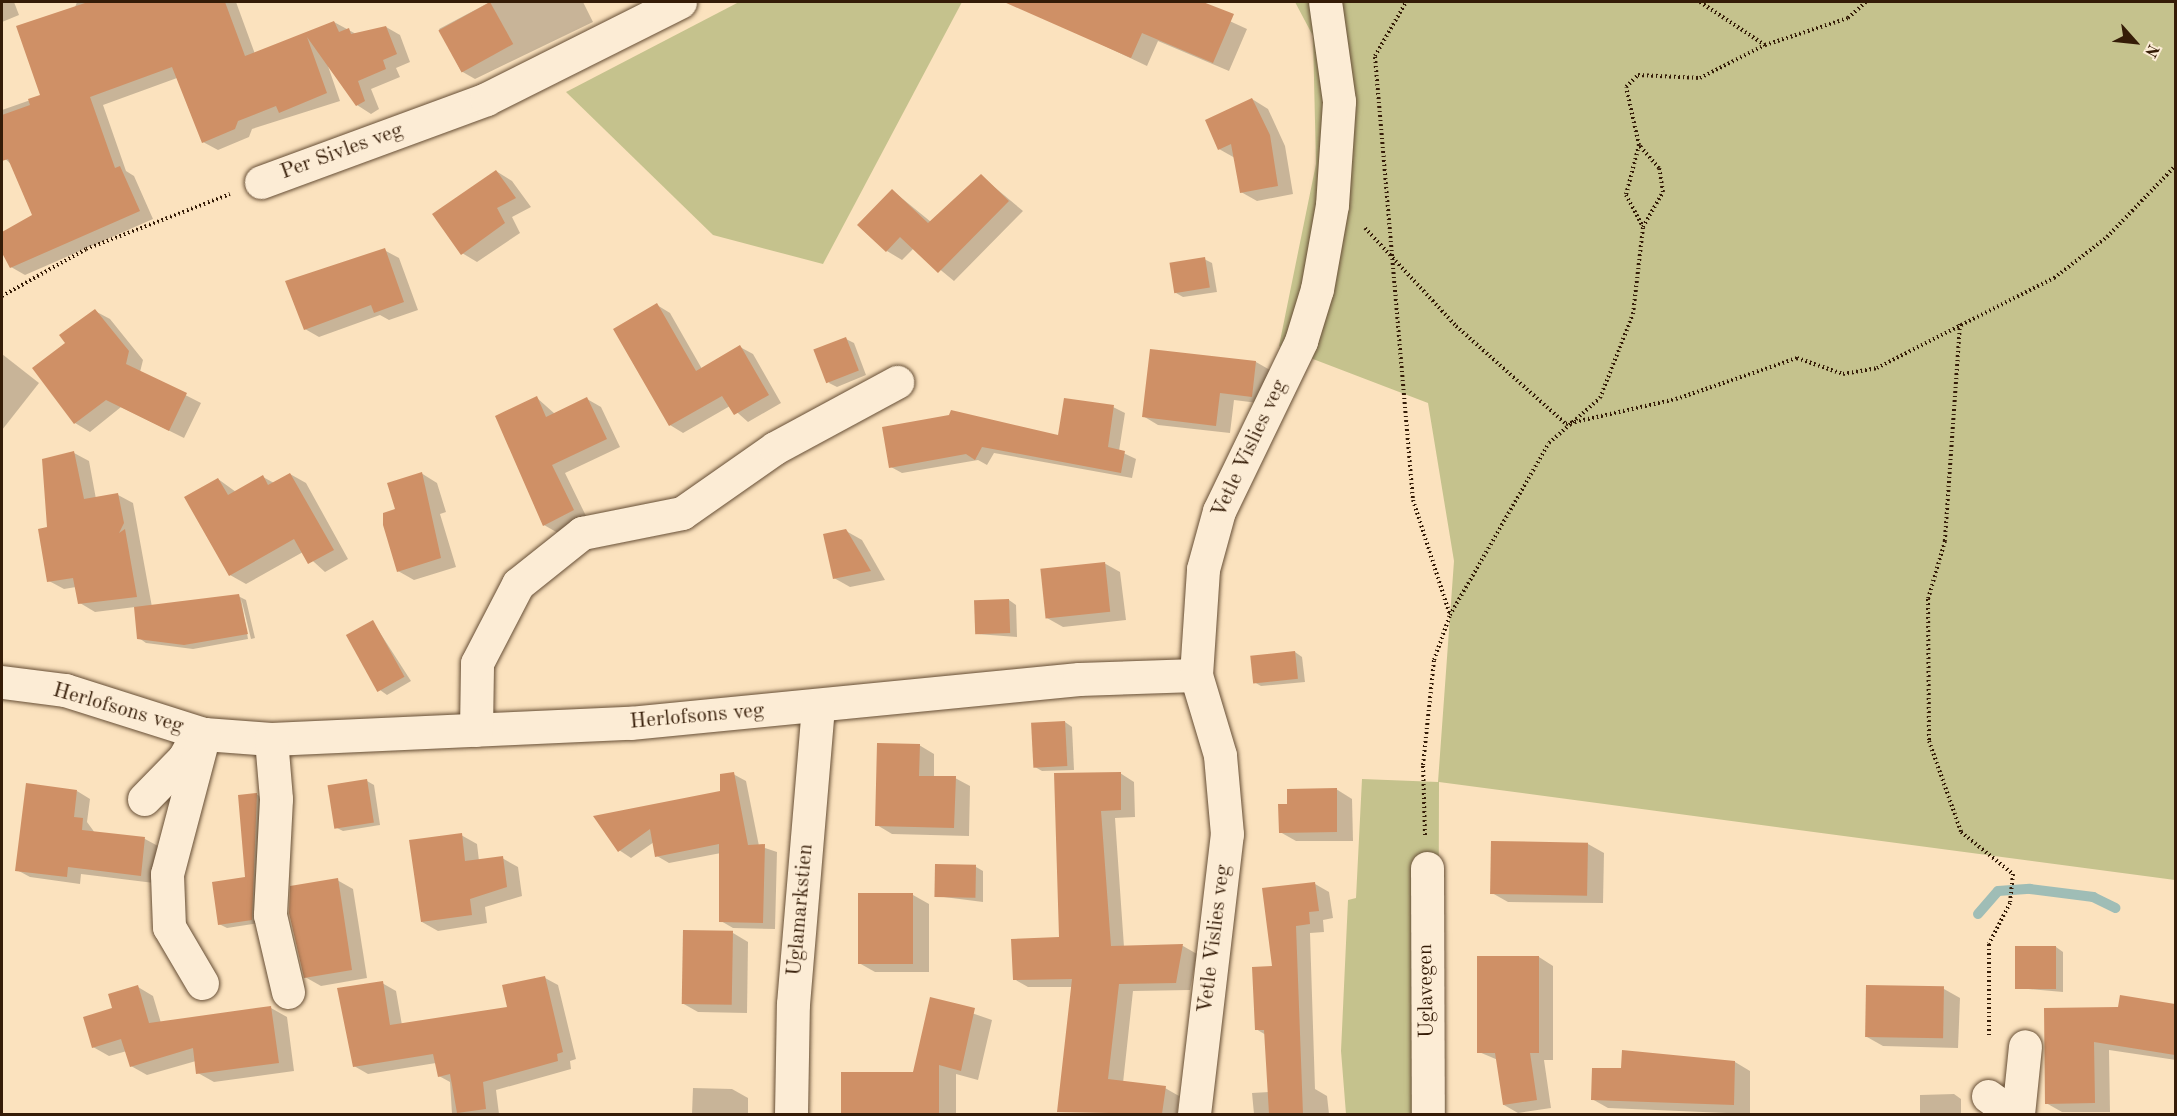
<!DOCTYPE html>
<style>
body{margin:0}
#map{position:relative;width:2177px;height:1116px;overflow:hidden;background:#fbe2be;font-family:"Old Standard TT",serif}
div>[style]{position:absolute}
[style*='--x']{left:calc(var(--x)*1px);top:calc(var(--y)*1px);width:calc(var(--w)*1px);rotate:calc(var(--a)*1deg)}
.green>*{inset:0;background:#c5c28d}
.shadow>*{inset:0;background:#0003}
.stream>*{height:10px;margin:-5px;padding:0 5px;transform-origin:5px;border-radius:5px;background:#9fbdb6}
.building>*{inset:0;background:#cf9066;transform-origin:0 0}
.path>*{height:4px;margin-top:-2px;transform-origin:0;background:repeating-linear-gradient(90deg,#351c07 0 1.5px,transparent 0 4.5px)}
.roads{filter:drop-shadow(0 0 2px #664e35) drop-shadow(0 0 2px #664e35)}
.minor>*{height:33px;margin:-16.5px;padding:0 16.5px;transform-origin:16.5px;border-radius:16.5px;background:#fcecd5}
span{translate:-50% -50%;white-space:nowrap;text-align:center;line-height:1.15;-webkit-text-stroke:5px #fcecd5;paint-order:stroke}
.street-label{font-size:21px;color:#351c07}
.frame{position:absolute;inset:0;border:3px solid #351c07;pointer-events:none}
.north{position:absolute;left:2105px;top:12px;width:60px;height:60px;-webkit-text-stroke:4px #fcecd5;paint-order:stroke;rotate:117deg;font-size:16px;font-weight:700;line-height:24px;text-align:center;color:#351c07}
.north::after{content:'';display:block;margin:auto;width:21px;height:27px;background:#351c07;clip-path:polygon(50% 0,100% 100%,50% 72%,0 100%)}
</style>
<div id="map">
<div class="green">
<i style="clip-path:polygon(739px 2px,962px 2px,823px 264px,713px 235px,566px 92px)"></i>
<i style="clip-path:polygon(1295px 2px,2175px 2px,2175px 880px,1439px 782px,1438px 1114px,1346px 1114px,1341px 1051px,1348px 900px,1356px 898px,1362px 779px,1438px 782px,1454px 561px,1428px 403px,1279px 346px,1316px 164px,1313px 36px)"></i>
</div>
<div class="shadow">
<i style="clip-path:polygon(2px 2px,14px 2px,19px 15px,2px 22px)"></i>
<i style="clip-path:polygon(77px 2px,236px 2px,255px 54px,334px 22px,356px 34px,386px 27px,400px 35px,410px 62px,396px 68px,400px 77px,371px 89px,379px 109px,371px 114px,357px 105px,328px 66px,340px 101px,252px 129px,249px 137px,218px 150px,203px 142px,177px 78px,103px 105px,126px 171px,134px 176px,153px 219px,25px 275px,11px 267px,2px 250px,2px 234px,34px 216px,12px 165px,2px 156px,2px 110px,42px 96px)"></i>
<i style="clip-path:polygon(490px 2px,583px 2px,593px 22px,475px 79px,461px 71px,439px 29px)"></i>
<i style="clip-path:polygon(1061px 2px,1150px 2px,1167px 8px,1170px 2px,1188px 2px,1247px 29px,1229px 71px,1158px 41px,1147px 66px,1052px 21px)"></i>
<i style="clip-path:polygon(1252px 99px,1268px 109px,1285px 146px,1293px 194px,1257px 201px,1241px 192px,1235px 158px,1219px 149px)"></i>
<i style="clip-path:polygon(496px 171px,512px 181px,531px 207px,512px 217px,520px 233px,477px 262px,462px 253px)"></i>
<i style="clip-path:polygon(981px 176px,1023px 211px,954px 281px,914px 248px,902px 260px,887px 251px,893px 191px,931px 222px)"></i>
<i style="clip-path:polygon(384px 250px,399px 258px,418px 310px,389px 320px,380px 315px,319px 337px,305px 329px)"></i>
<i style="clip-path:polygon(1204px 259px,1212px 263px,1217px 292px,1183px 297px,1176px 293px)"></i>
<i style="clip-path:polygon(657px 305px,670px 313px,702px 369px,740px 347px,753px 354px,781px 403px,748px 422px,730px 406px,683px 433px,670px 425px)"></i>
<i style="clip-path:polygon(95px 311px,110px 319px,143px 360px,140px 372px,201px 403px,184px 438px,121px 407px,90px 432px,75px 423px,67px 344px)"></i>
<i style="clip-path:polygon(846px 339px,854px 343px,866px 375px,837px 387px,829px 383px)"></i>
<i style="clip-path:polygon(1151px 350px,1256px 362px,1270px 370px,1266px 404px,1234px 400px,1230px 433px,1158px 425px,1143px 416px)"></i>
<i style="clip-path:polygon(2px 354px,39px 383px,2px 430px)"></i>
<i style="clip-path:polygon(537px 398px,555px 414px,587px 399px,601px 407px,620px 447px,565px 473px,587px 518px,558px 533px,544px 525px)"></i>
<i style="clip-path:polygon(1113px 407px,1125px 413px,1119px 451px,1136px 459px,1132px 478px,994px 453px,987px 465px,978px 460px,902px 473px,891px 467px,950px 417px,1059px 437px)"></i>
<i style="clip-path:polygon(74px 453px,89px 461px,96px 499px,118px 495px,133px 503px,152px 607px,238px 596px,246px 600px,255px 638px,251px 639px,241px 598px,248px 639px,193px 649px,146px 643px,139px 638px,135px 607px,95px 612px,80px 603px,76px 587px,64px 589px,49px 581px,49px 528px)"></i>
<i style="clip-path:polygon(421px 473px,437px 483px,446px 512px,440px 514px,456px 567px,414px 580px,398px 571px,397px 510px)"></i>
<i style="clip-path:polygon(290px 474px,306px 483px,348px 559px,325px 572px,303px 552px,246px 584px,230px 575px,218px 479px,236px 492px,263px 477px,274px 483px)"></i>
<i style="clip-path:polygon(846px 531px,862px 540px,885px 580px,850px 587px,834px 578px)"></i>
<i style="clip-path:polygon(1104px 563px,1120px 572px,1126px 620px,1063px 627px,1047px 618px)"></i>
<i style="clip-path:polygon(1009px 600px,1016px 605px,1017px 637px,977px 634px)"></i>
<i style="clip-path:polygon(373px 622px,411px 681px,387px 695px,380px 690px)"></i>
<i style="clip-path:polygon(1295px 652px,1302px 657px,1305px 682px,1261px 686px,1254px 682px)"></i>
<i style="clip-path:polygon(1065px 722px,1072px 727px,1074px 770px,1042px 771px,1035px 767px)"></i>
<i style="clip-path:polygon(919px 745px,934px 754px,934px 777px,955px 778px,970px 786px,969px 836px,892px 834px,877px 825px)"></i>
<i style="clip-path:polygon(1120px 773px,1134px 782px,1135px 817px,1115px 818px,1124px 947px,1183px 946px,1197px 954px,1190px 990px,1133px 991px,1123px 1083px,1165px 1088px,1179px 1096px,1177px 1114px,1059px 1111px,1073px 987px,1028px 987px,1014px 979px,1061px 939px,1055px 775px)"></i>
<i style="clip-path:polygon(733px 774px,746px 781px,759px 846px,777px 852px,775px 929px,733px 928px,721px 921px,721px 853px,669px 863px,657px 856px,654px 842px,631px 858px,619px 850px,595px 817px,721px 792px)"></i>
<i style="clip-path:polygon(367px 781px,374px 785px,380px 825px,343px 831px,335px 827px)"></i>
<i style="clip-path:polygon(1336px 789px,1352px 799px,1353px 841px,1296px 841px,1280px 832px)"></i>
<i style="clip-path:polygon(77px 791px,90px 799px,87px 822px,95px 833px,145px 839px,158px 846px,154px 883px,81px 874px,80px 884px,30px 877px,17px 870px)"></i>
<i style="clip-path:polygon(256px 794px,264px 799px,259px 923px,227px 928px,219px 924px,246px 878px)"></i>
<i style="clip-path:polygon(461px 835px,477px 844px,479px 861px,502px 858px,518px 867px,522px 896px,485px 907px,487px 923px,438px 931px,422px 922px)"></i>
<i style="clip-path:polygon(1588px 844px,1604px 853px,1603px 903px,1508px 902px,1492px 893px)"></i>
<i style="clip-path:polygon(976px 867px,983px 871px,983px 902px,936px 896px)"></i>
<i style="clip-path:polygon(337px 880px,353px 889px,367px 978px,321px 986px,305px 977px)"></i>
<i style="clip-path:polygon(1315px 884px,1329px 892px,1333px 918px,1323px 920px,1324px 932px,1310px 933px,1315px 1089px,1327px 1096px,1329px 1114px,1254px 1114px,1252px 1093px,1269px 1092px,1266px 1035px,1256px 1029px,1274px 967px)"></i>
<i style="clip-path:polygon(913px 895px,929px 904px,929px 972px,875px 972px,859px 963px)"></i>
<i style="clip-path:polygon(733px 933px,748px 942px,747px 1013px,698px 1012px,682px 1003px)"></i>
<i style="clip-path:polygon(2056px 947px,2063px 952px,2063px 992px,2017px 988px)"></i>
<i style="clip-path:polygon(1539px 957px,1553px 966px,1553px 1060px,1544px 1060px,1551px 1108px,1518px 1113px,1504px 1105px,1498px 1060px,1479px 1052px)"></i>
<i style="clip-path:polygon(545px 978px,558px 985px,576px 1059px,570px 1061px,571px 1069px,496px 1090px,499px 1114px,452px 1114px,450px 1082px,439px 1076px,436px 1063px,368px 1074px,354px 1066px,382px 983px,396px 991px,402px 1025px,508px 1008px)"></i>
<i style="clip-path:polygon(1868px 986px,1944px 989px,1960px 998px,1958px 1048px,1883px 1046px,1867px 1037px)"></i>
<i style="clip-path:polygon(138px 987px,153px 996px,161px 1023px,271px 1008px,287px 1017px,294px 1071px,214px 1082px,198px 1073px,196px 1061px,147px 1075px,131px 1066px,127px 1051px,109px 1056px,93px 1047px,114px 1009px)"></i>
<i style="clip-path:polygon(2121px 997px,2176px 1005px,2176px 1060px,2109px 1050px,2110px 1112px,2062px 1112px,2046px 1103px,2119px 1008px)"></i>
<i style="clip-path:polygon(931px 999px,992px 1020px,978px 1080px,956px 1074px,956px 1114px,843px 1114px,843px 1073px,915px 1074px)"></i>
<i style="clip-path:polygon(1623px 1052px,1735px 1062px,1750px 1071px,1750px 1114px,1608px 1108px,1592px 1099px,1622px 1070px)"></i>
<i style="clip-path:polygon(693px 1088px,732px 1089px,748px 1098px,748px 1114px,692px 1114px)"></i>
<i style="clip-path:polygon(1954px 1094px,1961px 1099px,1961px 1114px,1920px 1114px,1920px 1095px)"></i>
</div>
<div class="stream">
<i style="--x:1978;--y:914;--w:30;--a:-49"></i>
<i style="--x:1998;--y:891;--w:32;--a:-4"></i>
<i style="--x:2030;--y:889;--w:64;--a:7.2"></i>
<i style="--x:2093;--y:897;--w:25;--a:26"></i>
</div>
<div class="building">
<i style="clip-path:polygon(88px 2px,225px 2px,245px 56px,334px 21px,339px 32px,349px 28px,351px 34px,386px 26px,397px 54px,383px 60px,386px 69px,358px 81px,365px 101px,356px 106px,307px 37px,327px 93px,279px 113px,276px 106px,238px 121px,235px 129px,202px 143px,172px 67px,90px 97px,115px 168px,120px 166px,140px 211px,10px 268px,2px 253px,2px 232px,32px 215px,8px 159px,2px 161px,2px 115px,30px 105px,28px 99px,40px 95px,16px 26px)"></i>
<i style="left:490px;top:2px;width:48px;height:59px;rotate:61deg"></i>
<i style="clip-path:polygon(1004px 2px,1203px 2px,1234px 14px,1213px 63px,1142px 33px,1131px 58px)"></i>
<i style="clip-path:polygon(1252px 98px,1270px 135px,1278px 186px,1240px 193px,1231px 144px,1218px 150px,1205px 120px)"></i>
<i style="clip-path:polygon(496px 170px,516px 198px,497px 208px,505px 223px,461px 255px,432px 214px)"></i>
<i style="clip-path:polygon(981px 174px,1009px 201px,938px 273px,900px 237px,886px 252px,857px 225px,892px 189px,928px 223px)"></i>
<i style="clip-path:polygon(385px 248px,404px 302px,374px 313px,371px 305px,304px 330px,285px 281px)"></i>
<i style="left:1205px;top:257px;width:31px;height:36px;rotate:81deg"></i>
<i style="clip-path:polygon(657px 303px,696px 371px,740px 345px,769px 395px,734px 415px,722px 396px,669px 426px,613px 329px)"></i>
<i style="clip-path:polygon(95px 309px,129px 351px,126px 364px,187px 393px,169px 431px,106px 400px,74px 424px,32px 368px,65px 343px,59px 335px)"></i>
<i style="left:846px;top:337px;width:36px;height:35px;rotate:69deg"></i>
<i style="clip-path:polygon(1150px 349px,1256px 361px,1252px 397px,1220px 393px,1216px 426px,1142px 417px)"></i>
<i style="clip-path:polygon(537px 396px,546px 417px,587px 397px,607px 439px,552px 465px,574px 510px,543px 526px,495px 416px)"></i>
<i style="clip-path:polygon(1064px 398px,1114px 405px,1108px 447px,1125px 451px,1121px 473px,982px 447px,975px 460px,966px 454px,889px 468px,882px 427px,949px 415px,951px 410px,1058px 435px)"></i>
<i style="clip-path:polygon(74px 451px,84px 499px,118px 493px,124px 523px,119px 533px,125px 529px,137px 597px,78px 604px,73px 578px,47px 582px,38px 529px,47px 527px,42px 459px)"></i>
<i style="clip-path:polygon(422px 472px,441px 558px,397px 572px,383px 525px,383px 513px,395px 509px,387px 483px)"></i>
<i style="clip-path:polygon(290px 473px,334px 550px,308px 564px,294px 539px,229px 576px,184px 497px,218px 478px,228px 495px,263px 475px,268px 485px)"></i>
<i style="clip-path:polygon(846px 529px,871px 571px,833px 579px,823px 534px)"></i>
<i style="left:1105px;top:562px;width:50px;height:65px;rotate:84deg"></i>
<i style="clip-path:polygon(239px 594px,248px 634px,184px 645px,137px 639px,134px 607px)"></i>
<i style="left:1009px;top:599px;width:34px;height:35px;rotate:88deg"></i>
<i style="left:373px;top:620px;width:65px;height:31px;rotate:61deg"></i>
<i style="left:1295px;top:651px;width:28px;height:45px;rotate:84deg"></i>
<i style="left:1065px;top:721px;width:45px;height:34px;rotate:87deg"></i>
<i style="clip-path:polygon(877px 743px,920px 744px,919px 776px,956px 776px,954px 828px,875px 826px)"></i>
<i style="clip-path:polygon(734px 772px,748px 845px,765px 844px,763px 923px,719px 922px,719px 844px,655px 857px,650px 829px,618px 852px,593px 816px,720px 791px,720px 774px)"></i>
<i style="clip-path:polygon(1121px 772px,1121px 810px,1101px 811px,1111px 946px,1183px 944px,1176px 983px,1119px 984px,1108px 1079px,1166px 1086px,1162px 1114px,1057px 1112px,1072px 979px,1013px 980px,1011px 939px,1059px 937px,1054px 773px)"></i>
<i style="left:367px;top:779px;width:44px;height:40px;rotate:81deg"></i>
<i style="clip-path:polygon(26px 783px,77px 790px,74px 817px,83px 818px,82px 830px,145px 837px,141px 876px,68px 867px,67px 877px,15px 871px)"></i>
<i style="clip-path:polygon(1337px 788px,1337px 832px,1279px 833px,1278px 804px,1287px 804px,1287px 789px)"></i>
<i style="clip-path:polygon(257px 793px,252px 920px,218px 925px,212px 882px,245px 877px,238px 795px)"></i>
<i style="clip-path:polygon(462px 833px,465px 861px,503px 856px,507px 887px,470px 899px,472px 915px,421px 922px,409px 840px)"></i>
<i style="left:1491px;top:841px;width:97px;height:53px;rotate:1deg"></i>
<i style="left:935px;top:864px;width:41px;height:33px;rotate:1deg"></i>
<i style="clip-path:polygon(338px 878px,352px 970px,304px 978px,289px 913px,290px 886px)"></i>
<i style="clip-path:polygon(1315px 882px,1319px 911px,1309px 912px,1310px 924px,1296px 926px,1303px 1114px,1269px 1114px,1264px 1030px,1255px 1030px,1252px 967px,1272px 966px,1262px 888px)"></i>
<i style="left:858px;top:893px;width:55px;height:71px"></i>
<i style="left:683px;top:930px;width:50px;height:74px;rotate:1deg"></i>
<i style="left:2015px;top:946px;width:41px;height:43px"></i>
<i style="clip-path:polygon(1477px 956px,1539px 956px,1539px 1053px,1530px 1053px,1537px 1100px,1503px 1105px,1495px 1053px,1477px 1053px)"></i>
<i style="clip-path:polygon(545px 976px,563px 1052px,557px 1054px,558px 1061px,483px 1082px,486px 1109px,457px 1113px,450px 1074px,438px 1077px,433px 1054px,353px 1067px,337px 988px,383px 981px,390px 1025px,507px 1007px,502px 985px)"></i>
<i style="clip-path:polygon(138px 985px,149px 1023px,271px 1006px,279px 1063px,196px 1074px,193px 1048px,130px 1067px,121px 1039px,92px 1048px,83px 1017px,112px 1008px,108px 994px)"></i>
<i style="left:1866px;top:985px;width:78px;height:52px;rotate:1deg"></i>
<i style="clip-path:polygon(2120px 995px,2175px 1004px,2175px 1055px,2094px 1042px,2095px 1103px,2045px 1104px,2044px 1008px,2118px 1007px)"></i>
<i style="clip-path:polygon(930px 997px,975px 1008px,961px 1071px,939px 1065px,939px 1114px,841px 1114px,841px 1072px,913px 1072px)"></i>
<i style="clip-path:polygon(1622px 1050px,1735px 1061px,1734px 1105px,1591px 1100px,1592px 1068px,1621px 1068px)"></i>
</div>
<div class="path">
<i style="--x:1700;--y:2;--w:78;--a:33.5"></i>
<i style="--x:1375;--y:56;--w:62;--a:-60.1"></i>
<i style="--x:1375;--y:57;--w:445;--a:85.1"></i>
<i style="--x:1413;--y:500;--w:121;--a:72.2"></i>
<i style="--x:1639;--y:145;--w:52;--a:104.6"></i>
<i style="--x:1626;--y:195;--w:36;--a:62"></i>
<i style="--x:1365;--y:228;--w:134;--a:47.1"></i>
<i style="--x:1456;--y:326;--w:147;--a:41.7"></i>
<i style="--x:1566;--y:424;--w:113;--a:-12.8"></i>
<i style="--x:1676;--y:399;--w:128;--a:-18.7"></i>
<i style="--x:1797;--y:358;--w:49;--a:19.2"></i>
<i style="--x:1843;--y:374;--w:35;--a:-10"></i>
<i style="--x:1877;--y:368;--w:199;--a:-27"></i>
<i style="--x:2054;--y:278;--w:67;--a:-37.7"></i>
<i style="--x:2107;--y:237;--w:100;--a:-46.2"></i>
<i style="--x:2;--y:296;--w:96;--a:-29.2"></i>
<i style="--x:86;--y:249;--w:154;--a:-20.9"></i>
<i style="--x:1960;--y:324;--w:218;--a:94"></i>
<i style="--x:1945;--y:541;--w:60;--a:106.3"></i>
<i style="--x:1928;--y:599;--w:142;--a:89.6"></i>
<i style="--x:1929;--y:741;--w:96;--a:70.6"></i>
<i style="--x:1961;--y:832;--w:67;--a:38.9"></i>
<i style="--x:2013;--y:874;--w:29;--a:96"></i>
<i style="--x:2010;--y:903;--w:46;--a:117.1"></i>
<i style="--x:1989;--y:944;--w:94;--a:90"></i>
<i style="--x:1425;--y:835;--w:70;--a:-91.6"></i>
<i style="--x:1423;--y:765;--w:106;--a:-84"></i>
<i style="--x:1434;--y:660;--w:48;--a:-70.4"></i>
<i style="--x:1450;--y:615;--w:198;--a:-60.1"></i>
<i style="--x:1549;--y:443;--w:68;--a:-41.4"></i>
<i style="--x:1600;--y:398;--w:90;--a:-68.6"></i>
<i style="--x:1633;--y:314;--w:88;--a:-83.4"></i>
<i style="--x:1643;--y:227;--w:40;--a:-60.3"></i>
<i style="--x:1663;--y:192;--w:24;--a:-99"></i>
<i style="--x:1659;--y:168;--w:30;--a:-131"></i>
<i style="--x:1639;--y:145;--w:59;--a:-102.6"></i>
<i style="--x:1626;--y:87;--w:17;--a:-45"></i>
<i style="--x:1638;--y:75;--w:62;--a:2.8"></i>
<i style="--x:1700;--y:78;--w:73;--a:-26.9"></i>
<i style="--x:1765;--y:45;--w:87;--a:-18"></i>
<i style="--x:1848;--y:18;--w:24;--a:-42"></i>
</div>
<div class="roads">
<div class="minor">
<i style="--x:261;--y:182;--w:240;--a:-20.2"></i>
<i style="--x:486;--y:99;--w:217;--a:-26.6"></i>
<i style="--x:2;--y:682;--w:64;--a:7.2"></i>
<i style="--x:65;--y:690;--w:146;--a:17.6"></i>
<i style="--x:204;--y:734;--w:67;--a:4.3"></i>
<i style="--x:271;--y:739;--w:359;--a:-2.6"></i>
<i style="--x:630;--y:723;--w:451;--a:-5.6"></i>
<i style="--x:1079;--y:679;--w:117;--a:-2"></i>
<i style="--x:476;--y:730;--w:67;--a:-89.1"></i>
<i style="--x:477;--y:663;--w:89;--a:-62.6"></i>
<i style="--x:518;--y:584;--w:82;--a:-38.6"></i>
<i style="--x:582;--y:533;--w:102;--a:-11.3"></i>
<i style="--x:682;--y:513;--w:113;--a:-35"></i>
<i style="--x:775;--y:448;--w:139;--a:-28.4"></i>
<i style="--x:271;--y:739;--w:60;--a:85.2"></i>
<i style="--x:276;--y:799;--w:116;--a:93"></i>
<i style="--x:270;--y:915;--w:79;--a:76.8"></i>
<i style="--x:144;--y:799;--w:57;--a:-45.7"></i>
<i style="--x:184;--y:758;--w:25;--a:-61"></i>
<i style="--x:1427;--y:868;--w:246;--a:89.8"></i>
<i style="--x:202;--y:983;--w:65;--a:-120.5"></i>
<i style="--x:169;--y:927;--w:53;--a:-92.2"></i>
<i style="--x:167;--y:874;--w:145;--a:-75.2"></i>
<i style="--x:1988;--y:1096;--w:31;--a:36"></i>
<i style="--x:791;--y:1114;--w:110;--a:-89"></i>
<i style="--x:793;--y:1004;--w:299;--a:-85.2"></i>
<i style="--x:1194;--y:1114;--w:282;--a:-83.3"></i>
<i style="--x:1227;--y:834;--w:79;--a:-95.1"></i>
<i style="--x:1220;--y:755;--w:84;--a:-106.7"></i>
<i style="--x:1196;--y:675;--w:106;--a:-86.2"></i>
<i style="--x:1203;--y:569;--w:60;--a:-74.6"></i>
<i style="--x:1219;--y:511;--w:189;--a:-64.2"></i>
<i style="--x:1301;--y:341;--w:54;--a:-72.9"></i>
<i style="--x:1317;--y:289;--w:85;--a:-79.9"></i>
<i style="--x:1332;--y:205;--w:104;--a:-86.1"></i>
<i style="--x:1339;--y:101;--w:100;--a:-98"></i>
<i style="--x:2018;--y:1114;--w:68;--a:-84.1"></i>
</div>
</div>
<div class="street-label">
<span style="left:342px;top:152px;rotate:-20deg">Per Sivles veg</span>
<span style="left:1250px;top:449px;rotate:-65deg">Vetle Vislies veg</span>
<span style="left:118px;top:709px;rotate:16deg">Herlofsons veg</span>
<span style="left:697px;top:717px;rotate:-5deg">Herlofsons veg</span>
<span style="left:801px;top:910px;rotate:-85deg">Uglamarkstien</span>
<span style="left:1215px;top:939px;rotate:-83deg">Vetle Vislies veg</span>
<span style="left:1427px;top:991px;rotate:-91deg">Uglavegen</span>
</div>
<div class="frame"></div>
<div class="north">N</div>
</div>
